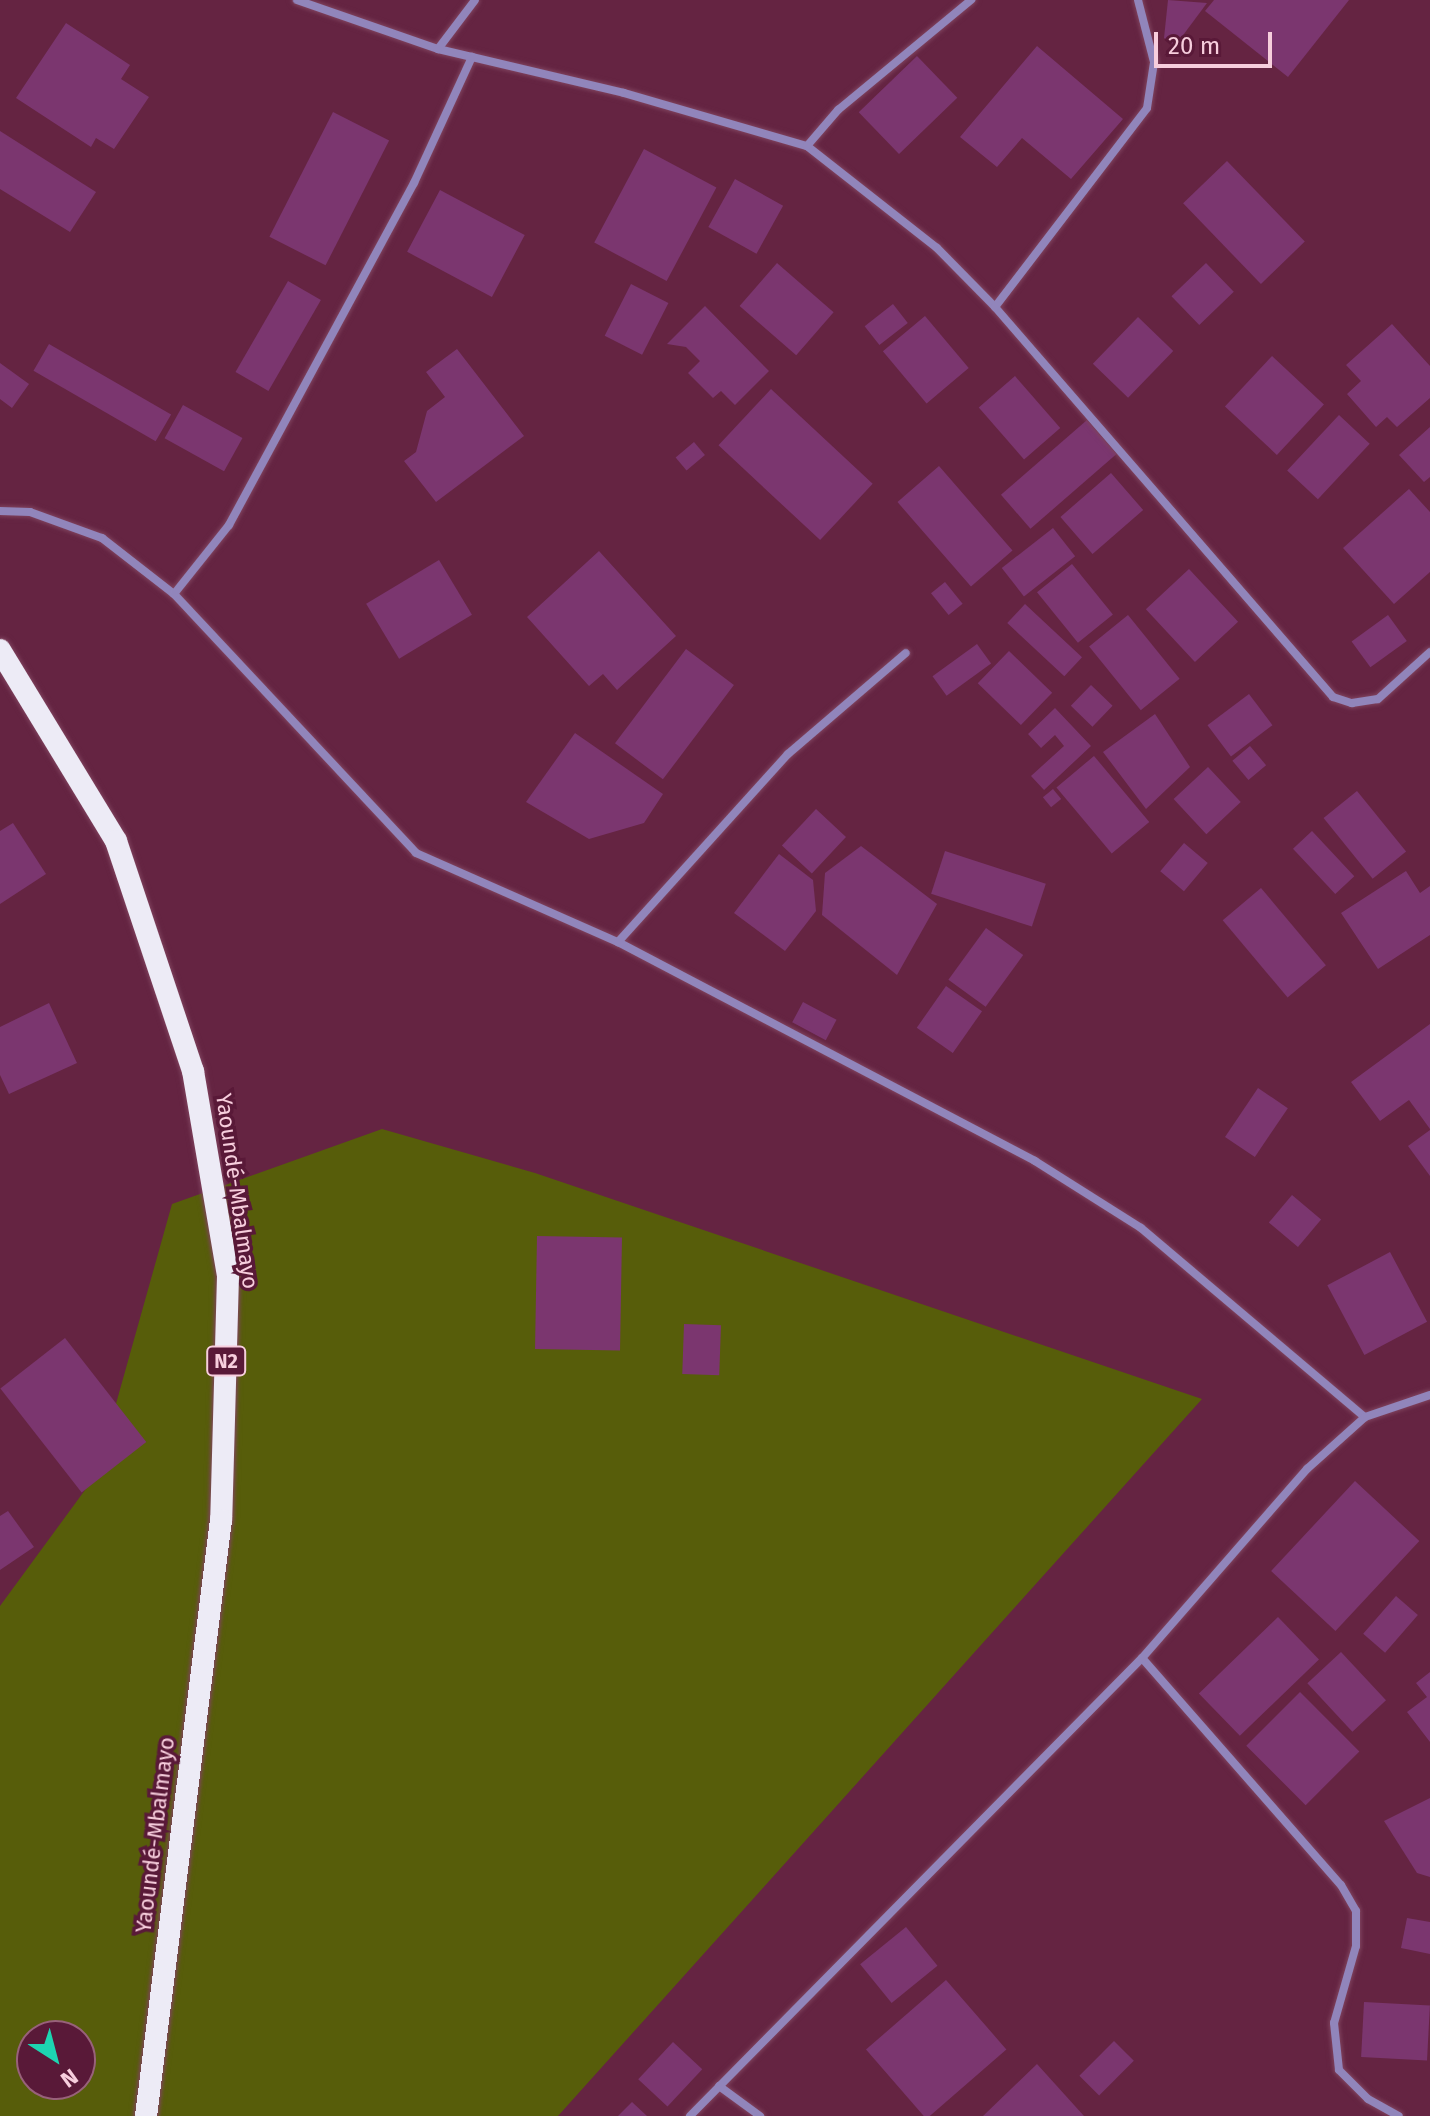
<!DOCTYPE html>
<meta charset="utf-8">
<style>
body{margin:0}
#map{position:relative;width:1430px;height:2116px;overflow:hidden;background:#652442;font-family:"Fira Sans",sans-serif}
div>[style]{position:absolute}
[style*='--x']{left:calc(var(--x)*1px);top:calc(var(--y)*1px);width:calc(var(--w)*1px);rotate:calc(var(--a)*1deg)}
.green>*{inset:0;background:#575d0a}
.building>*{inset:0;background:#7b366f;transform-origin:0 0}
.roads{filter:drop-shadow(0 0 2px #7f435e) drop-shadow(0 0 2px #7f435e)}
.minor>*{height:8px;margin:-4px;padding:0 4px;transform-origin:4px;border-radius:4px;background:#9185bb}
.trunk>*{height:22px;margin:-11px;padding:0 11px;transform-origin:11px;border-radius:11px;background:#edebf6}
span{translate:-50% -50%;white-space:nowrap;text-align:center;line-height:1.15;-webkit-text-stroke:7px #591938;paint-order:stroke}
.shield-label span{padding:2px 6px;background:#591938;border:2px solid;border-radius:6px;-webkit-text-stroke-width:0}
.shield-label{font-size:20px;color:#f7cedd;font-weight:700}
.street-label{font-size:22px;color:#f7cedd}
.north{position:absolute;left:16px;top:2020px;width:80px;height:80px;box-sizing:border-box;background:#591938;border:2px solid #98617a;border-radius:50%;rotate:144deg;font-size:22px;font-weight:700;line-height:32px;text-align:center;color:#f7cedd}
.north::after{content:'';display:block;margin:auto;width:28px;height:36px;background:#1dd5b1;clip-path:polygon(50% 0,100% 100%,50% 72%,0 100%)}
.scale{position:absolute;left:1154px;top:32px;width:118px;height:36px;box-sizing:border-box;border:4px solid #f7cedd;border-top:0;padding-left:10px;font-size:24px;line-height:28px;white-space:nowrap;color:#f7cedd;-webkit-text-stroke:6px #591938;paint-order:stroke}
</style>
<div id="map">
<div class="green">
<i style="clip-path:polygon(evenodd,382px 1129px,535px 1173px,1202px 1399px,558px 2116px,0 2116px,0 1606px,96px 1475px,172px 1204px,382px 1129px,32px 2036px,80px 2036px,80px 2084px,32px 2084px,32px 2036px)"></i>
</div>
<div class="building">
<i style="clip-path:polygon(1168px 0,1207px 3px,1175px 46px,1164px 38px)"></i>
<i style="clip-path:polygon(1214px 0,1349px 0,1288px 77px,1205px 11px)"></i>
<i style="clip-path:polygon(66px 23px,130px 65px,121px 79px,149px 97px,114px 149px,96px 138px,91px 147px,16px 98px)"></i>
<i style="clip-path:polygon(1037px 46px,1123px 119px,1071px 179px,1022px 138px,997px 167px,960px 137px)"></i>
<i style="left:917px;top:56px;width:58px;height:81px;rotate:46deg"></i>
<i style="left:333px;top:112px;width:63px;height:140px;rotate:27deg"></i>
<i style="clip-path:polygon(0 131px,96px 192px,70px 232px,0 189px)"></i>
<i style="left:644px;top:149px;width:82px;height:106px;rotate:28deg"></i>
<i style="left:1227px;top:161px;width:112px;height:61px;rotate:46deg"></i>
<i style="left:735px;top:179px;width:55px;height:55px;rotate:29deg"></i>
<i style="left:440px;top:190px;width:96px;height:70px;rotate:28deg"></i>
<i style="left:777px;top:263px;width:75px;height:57px;rotate:41deg"></i>
<i style="left:1206px;top:263px;width:40px;height:48px;rotate:46deg"></i>
<i style="left:288px;top:281px;width:38px;height:105px;rotate:30deg"></i>
<i style="left:631px;top:284px;width:42px;height:58px;rotate:27deg"></i>
<i style="left:893px;top:304px;width:24px;height:36px;rotate:52deg"></i>
<i style="clip-path:polygon(705px 306px,769px 371px,735px 405px,721px 391px,713px 398px,688px 373px,700px 361px,686px 347px,667px 344px)"></i>
<i style="left:925px;top:316px;width:68px;height:55px;rotate:50deg"></i>
<i style="left:1138px;top:317px;width:49px;height:65px;rotate:44deg"></i>
<i style="clip-path:polygon(1392px 324px,1430px 366px,1430px 398px,1397px 427px,1387px 417px,1376px 427px,1347px 394px,1361px 381px,1346px 365px)"></i>
<i style="left:49px;top:344px;width:141px;height:31px;rotate:30deg"></i>
<i style="clip-path:polygon(457px 349px,524px 436px,436px 502px,404px 461px,416px 452px,427px 411px,445px 397px,426px 372px)"></i>
<i style="left:1272px;top:356px;width:71px;height:69px;rotate:43deg"></i>
<i style="clip-path:polygon(0 363px,29px 384px,12px 408px,0 399px)"></i>
<i style="left:1015px;top:376px;width:69px;height:48px;rotate:49deg"></i>
<i style="left:771px;top:389px;width:139px;height:77px;rotate:43deg"></i>
<i style="left:183px;top:405px;width:68px;height:38px;rotate:29deg"></i>
<i style="left:1339px;top:415px;width:42px;height:76px;rotate:43deg"></i>
<i style="left:1087px;top:420px;width:45px;height:114px;rotate:49deg"></i>
<i style="clip-path:polygon(1430px 427px,1430px 477px,1424px 482px,1399px 455px)"></i>
<i style="left:694px;top:442px;width:17px;height:24px;rotate:50deg"></i>
<i style="left:939px;top:466px;width:112px;height:55px;rotate:49deg"></i>
<i style="left:1111px;top:473px;width:49px;height:67px;rotate:49deg"></i>
<i style="clip-path:polygon(1409px 489px,1430px 512px,1430px 572px,1394px 604px,1343px 548px)"></i>
<i style="left:1053px;top:528px;width:36px;height:65px;rotate:52deg"></i>
<i style="clip-path:polygon(599px 551px,676px 636px,617px 690px,603px 674px,589px 686px,527px 617px)"></i>
<i style="left:439px;top:560px;width:64px;height:85px;rotate:59deg"></i>
<i style="left:1072px;top:564px;width:65px;height:45px;rotate:51deg"></i>
<i style="left:1189px;top:569px;width:72px;height:59px;rotate:47deg"></i>
<i style="left:945px;top:582px;width:28px;height:18px;rotate:51deg"></i>
<i style="left:1025px;top:604px;width:78px;height:26px;rotate:43deg"></i>
<i style="left:1128px;top:615px;width:82px;height:50px;rotate:51deg"></i>
<i style="left:1388px;top:615px;width:32px;height:45px;rotate:54deg"></i>
<i style="left:977px;top:644px;width:24px;height:55px;rotate:54deg"></i>
<i style="left:686px;top:649px;width:60px;height:118px;rotate:37deg"></i>
<i style="left:1009px;top:651px;width:60px;height:45px;rotate:44deg"></i>
<i style="left:1091px;top:685px;width:30px;height:29px;rotate:44deg"></i>
<i style="left:1249px;top:694px;width:39px;height:52px;rotate:53deg"></i>
<i style="clip-path:polygon(1055px 708px,1091px 746px,1044px 790px,1031px 776px,1064px 746px,1055px 735px,1041px 748px,1028px 734px)"></i>
<i style="clip-path:polygon(1155px 714px,1190px 767px,1146px 809px,1103px 752px)"></i>
<i style="clip-path:polygon(575px 733px,663px 794px,644px 823px,589px 839px,526px 802px)"></i>
<i style="left:1250px;top:746px;width:25px;height:23px;rotate:50deg"></i>
<i style="left:1094px;top:756px;width:86px;height:49px;rotate:50deg"></i>
<i style="left:1208px;top:767px;width:48px;height:47px;rotate:47deg"></i>
<i style="left:1053px;top:789px;width:13px;height:13px;rotate:51deg"></i>
<i style="left:1357px;top:791px;width:78px;height:43px;rotate:51deg"></i>
<i style="left:816px;top:809px;width:41px;height:50px;rotate:43deg"></i>
<i style="clip-path:polygon(13px 823px,46px 874px,0 904px,0 831px)"></i>
<i style="left:1312px;top:831px;width:62px;height:26px;rotate:47deg"></i>
<i style="left:1184px;top:843px;width:31px;height:37px;rotate:40deg"></i>
<i style="clip-path:polygon(861px 846px,937px 904px,897px 975px,822px 915px,825px 873px)"></i>
<i style="left:945px;top:851px;width:106px;height:45px;rotate:18deg"></i>
<i style="clip-path:polygon(779px 854px,813px 880px,816px 911px,785px 951px,734px 913px)"></i>
<i style="clip-path:polygon(1406px 871px,1420px 893px,1430px 886px,1430px 935px,1378px 969px,1341px 913px)"></i>
<i style="left:1261px;top:888px;width:101px;height:50px;rotate:50deg"></i>
<i style="left:986px;top:928px;width:46px;height:64px;rotate:36deg"></i>
<i style="left:946px;top:986px;width:44px;height:51px;rotate:35deg"></i>
<i style="left:803px;top:1002px;width:38px;height:23px;rotate:28deg"></i>
<i style="clip-path:polygon(49px 1003px,77px 1063px,9px 1094px,0 1075px,0 1027px)"></i>
<i style="clip-path:polygon(1430px 1024px,1430px 1129px,1409px 1100px,1380px 1121px,1351px 1082px)"></i>
<i style="left:1258px;top:1088px;width:36px;height:59px;rotate:34deg"></i>
<i style="clip-path:polygon(1430px 1130px,1430px 1176px,1408px 1146px)"></i>
<i style="left:1292px;top:1195px;width:38px;height:36px;rotate:40deg"></i>
<i style="left:537px;top:1236px;width:85px;height:113px;rotate:1deg"></i>
<i style="left:1390px;top:1252px;width:79px;height:71px;rotate:62deg"></i>
<i style="left:684px;top:1324px;width:37px;height:50px;rotate:2deg"></i>
<i style="left:65px;top:1338px;width:132px;height:82px;rotate:52deg"></i>
<i style="left:1355px;top:1481px;width:88px;height:123px;rotate:43deg"></i>
<i style="clip-path:polygon(8px 1511px,34px 1547px,0 1570px,0 1516px)"></i>
<i style="left:1396px;top:1596px;width:29px;height:50px;rotate:41deg"></i>
<i style="left:1278px;top:1617px;width:59px;height:110px;rotate:46deg"></i>
<i style="left:1341px;top:1652px;width:66px;height:46px;rotate:47deg"></i>
<i style="clip-path:polygon(1430px 1672px,1430px 1742px,1407px 1712px,1427px 1697px,1416px 1683px)"></i>
<i style="left:1300px;top:1692px;width:84px;height:76px;rotate:45deg"></i>
<i style="clip-path:polygon(1430px 1798px,1430px 1877px,1417px 1873px,1384px 1821px)"></i>
<i style="clip-path:polygon(1407px 1918px,1430px 1922px,1430px 1954px,1401px 1948px)"></i>
<i style="left:906px;top:1927px;width:50px;height:59px;rotate:51deg"></i>
<i style="left:946px;top:1980px;width:92px;height:106px;rotate:49deg"></i>
<i style="left:1364px;top:2002px;width:66px;height:55px;rotate:3deg"></i>
<i style="left:1114px;top:2041px;width:28px;height:49px;rotate:45deg"></i>
<i style="left:673px;top:2042px;width:40px;height:51px;rotate:43deg"></i>
<i style="clip-path:polygon(1037px 2064px,1084px 2116px,983px 2116px)"></i>
<i style="clip-path:polygon(632px 2102px,647px 2116px,618px 2116px)"></i>
</div>
<div class="roads">
<div class="minor">
<i style="--x:297;--y:0;--w:149;--a:19.2"></i>
<i style="--x:438;--y:49;--w:191;--a:13.3"></i>
<i style="--x:624;--y:93;--w:191;--a:16.2"></i>
<i style="--x:807;--y:146;--w:165;--a:38.1"></i>
<i style="--x:937;--y:248;--w:83;--a:45.5"></i>
<i style="--x:995;--y:307;--w:516;--a:49.09"></i>
<i style="--x:1333;--y:697;--w:20;--a:18"></i>
<i style="--x:1352;--y:703;--w:26;--a:-9"></i>
<i style="--x:1378;--y:699;--w:70;--a:-42.1"></i>
<i style="--x:438;--y:49;--w:61;--a:-52.9"></i>
<i style="--x:807;--y:146;--w:48;--a:-49.3"></i>
<i style="--x:838;--y:110;--w:173;--a:-39.6"></i>
<i style="--x:995;--y:307;--w:250;--a:-52.6"></i>
<i style="--x:1147;--y:108;--w:47;--a:-81.3"></i>
<i style="--x:1154;--y:62;--w:64;--a:-104.5"></i>
<i style="--x:0;--y:511;--w:30;--a:2"></i>
<i style="--x:30;--y:512;--w:77;--a:19.9"></i>
<i style="--x:102;--y:538;--w:91;--a:37.9"></i>
<i style="--x:174;--y:594;--w:354;--a:46.9"></i>
<i style="--x:416;--y:853;--w:221;--a:23.8"></i>
<i style="--x:618;--y:942;--w:471;--a:27.7"></i>
<i style="--x:1035;--y:1161;--w:125;--a:32.3"></i>
<i style="--x:1141;--y:1228;--w:293;--a:40.2"></i>
<i style="--x:174;--y:594;--w:88;--a:-51.4"></i>
<i style="--x:229;--y:525;--w:389;--a:-61.6"></i>
<i style="--x:414;--y:183;--w:139;--a:-65.3"></i>
<i style="--x:618;--y:942;--w:253;--a:-47.9"></i>
<i style="--x:788;--y:754;--w:155;--a:-40.6"></i>
<i style="--x:1142;--y:1658;--w:302;--a:48.8"></i>
<i style="--x:1341;--y:1885;--w:30;--a:60"></i>
<i style="--x:1356;--y:1911;--w:35;--a:90"></i>
<i style="--x:1356;--y:1946;--w:80;--a:105.9"></i>
<i style="--x:1334;--y:2023;--w:47;--a:83.9"></i>
<i style="--x:1339;--y:2070;--w:41;--a:45"></i>
<i style="--x:1368;--y:2099;--w:35;--a:29"></i>
<i style="--x:719;--y:2086;--w:51;--a:36.2"></i>
<i style="--x:690;--y:2116;--w:643;--a:-45.38"></i>
<i style="--x:1142;--y:1658;--w:251;--a:-48.9"></i>
<i style="--x:1307;--y:1469;--w:78;--a:-41.9"></i>
<i style="--x:1365;--y:1417;--w:69;--a:-18.7"></i>
</div>
<div class="trunk">
<i style="--x:0;--y:650;--w:223;--a:58.7"></i>
<i style="--x:116;--y:841;--w:243;--a:71.5"></i>
<i style="--x:193;--y:1071;--w:208;--a:80.3"></i>
<i style="--x:228;--y:1276;--w:244;--a:91.6"></i>
<i style="--x:221;--y:1520;--w:601;--a:97.17"></i>
</div>
</div>
<div class="shield-label">
<span style="left:226px;top:1361px">N2</span>
</div>
<div class="street-label">
<span style="left:237px;top:1191px;rotate:82deg">Yaoundé-Mbalmayo</span>
<span style="left:155px;top:1835px;rotate:-83deg">Yaoundé-Mbalmayo</span>
</div>
<div class="north">N</div>
<div class="scale">20 m</div>
</div>
